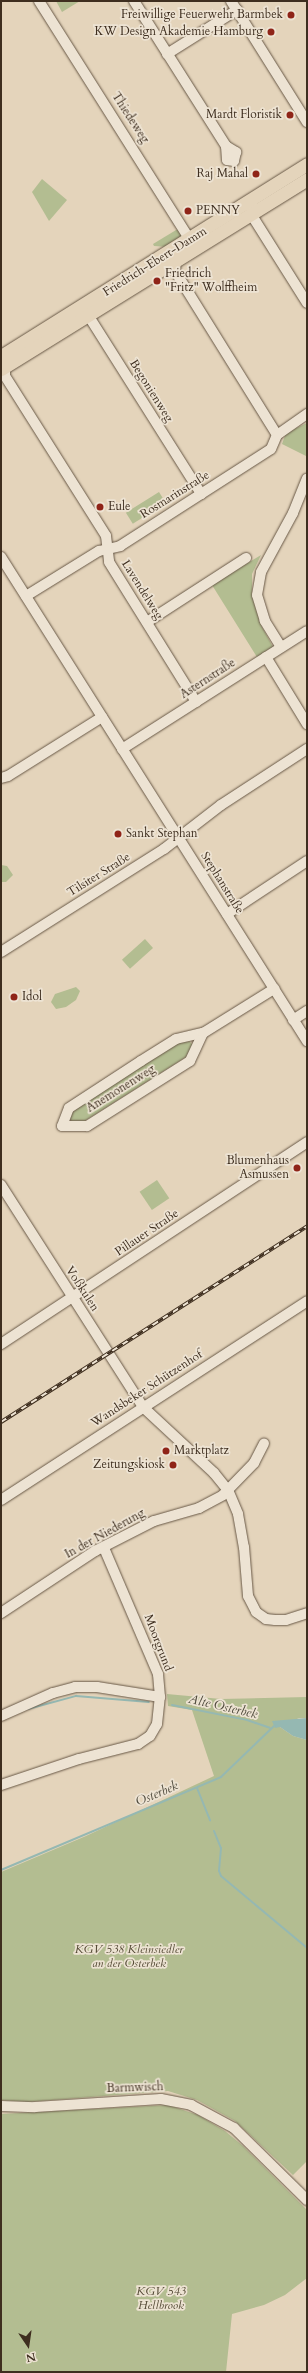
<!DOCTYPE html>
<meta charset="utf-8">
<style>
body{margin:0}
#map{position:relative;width:308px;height:2373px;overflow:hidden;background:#e4d4bb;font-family:Cardo,serif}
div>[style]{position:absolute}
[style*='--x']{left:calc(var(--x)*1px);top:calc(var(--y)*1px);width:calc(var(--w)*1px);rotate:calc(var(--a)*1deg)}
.green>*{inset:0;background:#b3bd91;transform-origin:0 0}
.water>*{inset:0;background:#95b8b2}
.stream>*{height:2px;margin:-1px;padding:0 1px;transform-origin:1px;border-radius:1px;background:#95b8b2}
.roads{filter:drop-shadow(0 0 1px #685846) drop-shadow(0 0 1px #685846)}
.minor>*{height:10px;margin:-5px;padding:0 5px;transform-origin:5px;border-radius:5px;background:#ede3d3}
.major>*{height:13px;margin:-6.5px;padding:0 6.5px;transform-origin:6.5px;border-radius:6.5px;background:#e4d4bb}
.rail>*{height:3.5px;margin-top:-1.75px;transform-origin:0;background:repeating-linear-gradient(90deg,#ede3d3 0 6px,#3e2e1f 0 12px);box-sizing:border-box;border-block:1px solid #3e2e1f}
.dots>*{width:11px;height:11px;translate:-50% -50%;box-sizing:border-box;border:2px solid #ede3d3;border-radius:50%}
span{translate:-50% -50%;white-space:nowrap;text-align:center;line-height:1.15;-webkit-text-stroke:3.5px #ede3d3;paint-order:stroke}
.poi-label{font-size:12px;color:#3e2e1f}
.right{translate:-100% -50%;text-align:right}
.left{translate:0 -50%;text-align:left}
.street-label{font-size:12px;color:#3e2e1f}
.park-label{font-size:12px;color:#554b36;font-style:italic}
.water-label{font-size:13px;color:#4f4a3c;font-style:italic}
.frame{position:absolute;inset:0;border:2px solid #3e2e1f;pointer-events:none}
.north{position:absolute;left:8px;top:2325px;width:40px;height:40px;-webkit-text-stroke:3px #ede3d3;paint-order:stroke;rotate:167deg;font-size:11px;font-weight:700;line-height:16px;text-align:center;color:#3e2e1f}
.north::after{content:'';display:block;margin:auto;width:14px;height:18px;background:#3e2e1f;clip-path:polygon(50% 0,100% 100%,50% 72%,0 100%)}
</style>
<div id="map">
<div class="green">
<i style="clip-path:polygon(56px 1px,80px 1px,62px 12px)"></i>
<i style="clip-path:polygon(42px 179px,67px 200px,49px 221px,32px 192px)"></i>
<i style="clip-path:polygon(181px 227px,183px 236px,168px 247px,154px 246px,153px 244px)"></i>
<i style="clip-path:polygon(307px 423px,307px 453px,306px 456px,282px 444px,286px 433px)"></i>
<i style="left:159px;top:492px;width:13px;height:39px;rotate:58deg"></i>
<i style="clip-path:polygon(261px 555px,252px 574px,252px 596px,261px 625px,273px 647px,257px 657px,212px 585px)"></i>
<i style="clip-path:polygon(1px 865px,7px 866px,13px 875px,6px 882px,1px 882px)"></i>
<i style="left:145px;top:939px;width:12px;height:31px;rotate:48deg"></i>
<i style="clip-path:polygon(76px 987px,80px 991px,76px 1000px,66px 1007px,56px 1009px,51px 1002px,55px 994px)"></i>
<i style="clip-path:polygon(189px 1041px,193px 1045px,186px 1057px,83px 1122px,72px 1122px,69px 1118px,74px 1109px,179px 1042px)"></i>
<i style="left:157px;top:1180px;width:22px;height:21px;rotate:56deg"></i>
<i style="clip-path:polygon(167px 1694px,221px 1699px,307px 1697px,307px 1718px,299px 1718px,280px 1727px,293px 1736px,307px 1740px,307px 2161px,293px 2175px,235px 2121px,197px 2100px,168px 2091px,27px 2102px,1px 2100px,1px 1872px,86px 1836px,214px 1776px,192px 1710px,168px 1706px)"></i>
<i style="clip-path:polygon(168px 2105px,198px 2115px,225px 2131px,243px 2146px,307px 2210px,307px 2278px,285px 2295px,264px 2305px,232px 2314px,226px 2372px,1px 2372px,1px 2114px)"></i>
</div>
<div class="water">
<i style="clip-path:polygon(307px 1718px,307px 1740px,293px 1736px,280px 1727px,275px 1728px,272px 1721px)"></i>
</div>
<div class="stream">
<i style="--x:172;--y:1705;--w:76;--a:11.3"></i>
<i style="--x:247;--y:1720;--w:24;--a:19"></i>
<i style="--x:28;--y:1709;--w:50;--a:-15.2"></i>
<i style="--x:76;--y:1696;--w:73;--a:4.7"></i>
<i style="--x:197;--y:1788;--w:35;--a:68"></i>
<i style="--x:214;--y:1831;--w:18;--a:68"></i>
<i style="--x:221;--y:1848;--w:23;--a:95"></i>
<i style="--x:219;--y:1871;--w:5;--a:68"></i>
<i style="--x:221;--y:1876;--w:112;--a:39.9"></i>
<i style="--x:1;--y:1870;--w:239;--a:-22.9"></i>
<i style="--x:221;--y:1777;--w:75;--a:-43.9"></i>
</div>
<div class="roads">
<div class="minor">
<i style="--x:39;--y:1;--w:286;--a:57.7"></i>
<i style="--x:134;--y:1;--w:172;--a:57.6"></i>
<i style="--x:226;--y:146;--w:12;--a:31"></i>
<i style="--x:236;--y:152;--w:9;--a:103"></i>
<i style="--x:234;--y:161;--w:7;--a:-172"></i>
<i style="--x:227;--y:160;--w:14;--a:-94"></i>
<i style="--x:231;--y:1;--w:143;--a:57.9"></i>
<i style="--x:167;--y:54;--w:83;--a:-32.2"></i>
<i style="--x:252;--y:207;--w:7;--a:98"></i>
<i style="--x:251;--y:214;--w:105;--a:57.8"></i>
<i style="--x:176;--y:261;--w:10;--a:96"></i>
<i style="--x:175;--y:271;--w:193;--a:58.1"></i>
<i style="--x:90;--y:309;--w:6;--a:108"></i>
<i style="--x:88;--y:315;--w:212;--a:57.7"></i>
<i style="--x:5;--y:366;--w:10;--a:90"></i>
<i style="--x:5;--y:376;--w:189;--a:57.7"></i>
<i style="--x:106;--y:536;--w:26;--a:83"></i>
<i style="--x:109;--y:562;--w:165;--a:58.1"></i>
<i style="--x:1;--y:557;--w:573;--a:57.7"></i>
<i style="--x:26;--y:596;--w:86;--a:-31.7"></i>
<i style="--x:99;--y:551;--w:22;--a:-13"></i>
<i style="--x:120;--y:546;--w:179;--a:-32.7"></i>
<i style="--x:271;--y:449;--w:15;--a:-67"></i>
<i style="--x:277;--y:435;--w:37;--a:-35"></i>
<i style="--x:147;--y:622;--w:118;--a:-32.9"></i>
<i style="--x:281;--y:647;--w:31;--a:-122"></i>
<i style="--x:265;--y:621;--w:27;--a:-107"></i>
<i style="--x:257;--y:595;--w:23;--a:-80"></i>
<i style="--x:261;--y:572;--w:67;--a:-61.5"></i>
<i style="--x:293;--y:513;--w:37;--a:-68"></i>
<i style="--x:266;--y:657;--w:79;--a:58.5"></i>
<i style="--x:122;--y:749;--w:219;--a:-32.5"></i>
<i style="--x:1;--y:778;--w:7;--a:-16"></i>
<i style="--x:8;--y:776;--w:111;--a:-32.1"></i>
<i style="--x:227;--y:914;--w:96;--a:-33.5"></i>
<i style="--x:1;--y:952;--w:193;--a:-32.3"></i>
<i style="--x:164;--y:849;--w:72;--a:-37.7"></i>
<i style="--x:221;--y:805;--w:103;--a:-33.1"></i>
<i style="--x:293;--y:1020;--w:17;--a:-33"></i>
<i style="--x:203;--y:1033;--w:31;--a:115"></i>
<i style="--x:190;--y:1061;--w:122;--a:147.7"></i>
<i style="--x:87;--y:1126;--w:25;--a:180"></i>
<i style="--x:62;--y:1126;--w:19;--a:-69"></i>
<i style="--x:69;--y:1108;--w:86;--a:-33.1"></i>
<i style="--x:141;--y:1061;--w:41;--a:-32.2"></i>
<i style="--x:176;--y:1039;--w:28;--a:-13"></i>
<i style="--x:203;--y:1033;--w:84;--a:-31.8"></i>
<i style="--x:1;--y:1185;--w:264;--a:57.4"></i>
<i style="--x:143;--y:1407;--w:97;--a:42.9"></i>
<i style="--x:214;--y:1473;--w:22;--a:51"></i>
<i style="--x:228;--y:1490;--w:26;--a:67"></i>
<i style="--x:238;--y:1514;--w:34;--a:80"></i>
<i style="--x:244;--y:1547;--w:49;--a:85.3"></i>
<i style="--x:248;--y:1596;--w:18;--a:63"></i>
<i style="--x:256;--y:1612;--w:12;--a:35"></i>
<i style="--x:266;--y:1619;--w:9;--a:6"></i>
<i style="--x:275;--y:1620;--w:11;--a:0"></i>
<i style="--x:286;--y:1620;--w:22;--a:-18"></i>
<i style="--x:1;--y:1344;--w:367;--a:-33.4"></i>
<i style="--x:1;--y:1500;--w:365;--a:-33"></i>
<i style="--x:1;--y:1613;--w:113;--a:-33.4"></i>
<i style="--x:95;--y:1551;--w:66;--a:-27"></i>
<i style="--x:154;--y:1521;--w:47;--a:-16.1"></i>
<i style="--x:199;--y:1508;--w:27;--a:-28"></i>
<i style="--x:223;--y:1495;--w:45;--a:-45.9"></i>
<i style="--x:254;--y:1463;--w:22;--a:-63"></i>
<i style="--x:1;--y:1716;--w:57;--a:-23.9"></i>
<i style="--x:53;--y:1693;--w:23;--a:-15"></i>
<i style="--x:75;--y:1687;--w:22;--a:0"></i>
<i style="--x:97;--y:1687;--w:64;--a:9"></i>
<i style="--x:1;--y:1785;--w:82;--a:-18.4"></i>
<i style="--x:79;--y:1759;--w:61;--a:-14.3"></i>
<i style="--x:138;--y:1744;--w:14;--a:-34"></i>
<i style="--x:150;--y:1736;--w:14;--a:-60"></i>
<i style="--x:157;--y:1724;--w:27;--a:-84"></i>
<i style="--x:160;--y:1697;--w:23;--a:-95"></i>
<i style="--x:158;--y:1674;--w:137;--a:-113.2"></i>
<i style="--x:1;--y:2106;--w:34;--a:2"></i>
<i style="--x:35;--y:2107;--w:126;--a:-3.6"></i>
<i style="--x:161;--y:2099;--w:31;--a:11"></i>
<i style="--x:191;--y:2105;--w:49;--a:28.1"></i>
<i style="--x:234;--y:2128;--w:103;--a:44.6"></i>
</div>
<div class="major">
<i style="--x:1;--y:356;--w:361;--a:-32.1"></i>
<i style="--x:1;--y:369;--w:360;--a:-31.8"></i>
</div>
</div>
<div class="rail">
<i style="--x:1;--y:1422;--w:363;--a:-32.6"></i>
</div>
<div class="dots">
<i style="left:291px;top:15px;background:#8f2418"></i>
<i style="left:271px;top:32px;background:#8f2418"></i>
<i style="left:290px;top:115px;background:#8f2418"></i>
<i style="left:256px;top:174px;background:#8f2418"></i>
<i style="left:188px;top:211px;background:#8f2418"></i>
<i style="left:157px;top:281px;background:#8f2418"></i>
<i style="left:100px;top:507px;background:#8f2418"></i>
<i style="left:118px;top:834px;background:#8f2418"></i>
<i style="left:14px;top:997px;background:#8f2418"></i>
<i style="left:297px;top:1168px;background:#8f2418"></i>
<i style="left:166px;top:1451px;background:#8f2418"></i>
<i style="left:173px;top:1465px;background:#8f2418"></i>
</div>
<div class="poi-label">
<span class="right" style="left:283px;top:15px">Freiwillige Feuerwehr Barmbek</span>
<span class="right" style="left:263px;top:32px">KW Design Akademie Hamburg</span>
<span class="right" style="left:282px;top:115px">Mardt Floristik</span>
<span class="right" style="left:248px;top:174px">Raj Mahal</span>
<span class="left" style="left:196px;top:211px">PENNY</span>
<span class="left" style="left:165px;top:281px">Friedrich<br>"Fritz" Wolffheim</span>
<span class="left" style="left:108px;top:507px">Eule</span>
<span class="left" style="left:126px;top:834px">Sankt Stephan</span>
<span class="left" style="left:22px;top:997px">Idol</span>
<span class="right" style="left:289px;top:1168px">Blumenhaus<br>Asmussen</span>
<span class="left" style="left:174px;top:1451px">Marktplatz</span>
<span class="right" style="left:165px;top:1465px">Zeitungskiosk</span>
</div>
<div class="street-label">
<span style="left:130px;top:118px;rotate:57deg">Thiedeweg</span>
<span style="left:155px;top:262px;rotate:-32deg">Friedrich-Ebert-Damm</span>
<span style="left:151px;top:391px;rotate:58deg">Begonienweg</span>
<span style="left:175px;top:495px;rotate:-32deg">Rosmarinstraße</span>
<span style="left:142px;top:590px;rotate:58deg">Lavendelweg</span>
<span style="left:208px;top:679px;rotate:-33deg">Asternstraße</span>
<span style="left:99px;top:875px;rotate:-32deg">Tilsiter Straße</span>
<span style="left:222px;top:883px;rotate:58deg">Stephanstraße</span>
<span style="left:121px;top:1089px;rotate:-32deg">Anemonenweg</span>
<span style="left:147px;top:1233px;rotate:-34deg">Pillauer Straße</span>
<span style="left:82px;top:1289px;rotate:57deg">Voßkulen</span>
<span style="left:147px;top:1389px;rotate:-33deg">Wandsbeker Schützenhof</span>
<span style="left:105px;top:1534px;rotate:-29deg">In der Niederung</span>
<span style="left:158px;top:1643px;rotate:69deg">Moorgrund</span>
<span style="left:135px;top:2088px;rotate:-2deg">Barmwisch</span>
</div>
<div class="park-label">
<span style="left:129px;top:1957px">KGV 538 Kleinsiedler<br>an der Osterbek</span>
<span style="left:161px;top:2299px">KGV 543<br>Hellbrook</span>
</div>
<div class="water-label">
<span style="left:223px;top:1707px;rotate:13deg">Alte Osterbek</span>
<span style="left:157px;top:1794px;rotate:-23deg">Osterbek</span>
</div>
<div class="frame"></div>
<div class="north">N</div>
</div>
